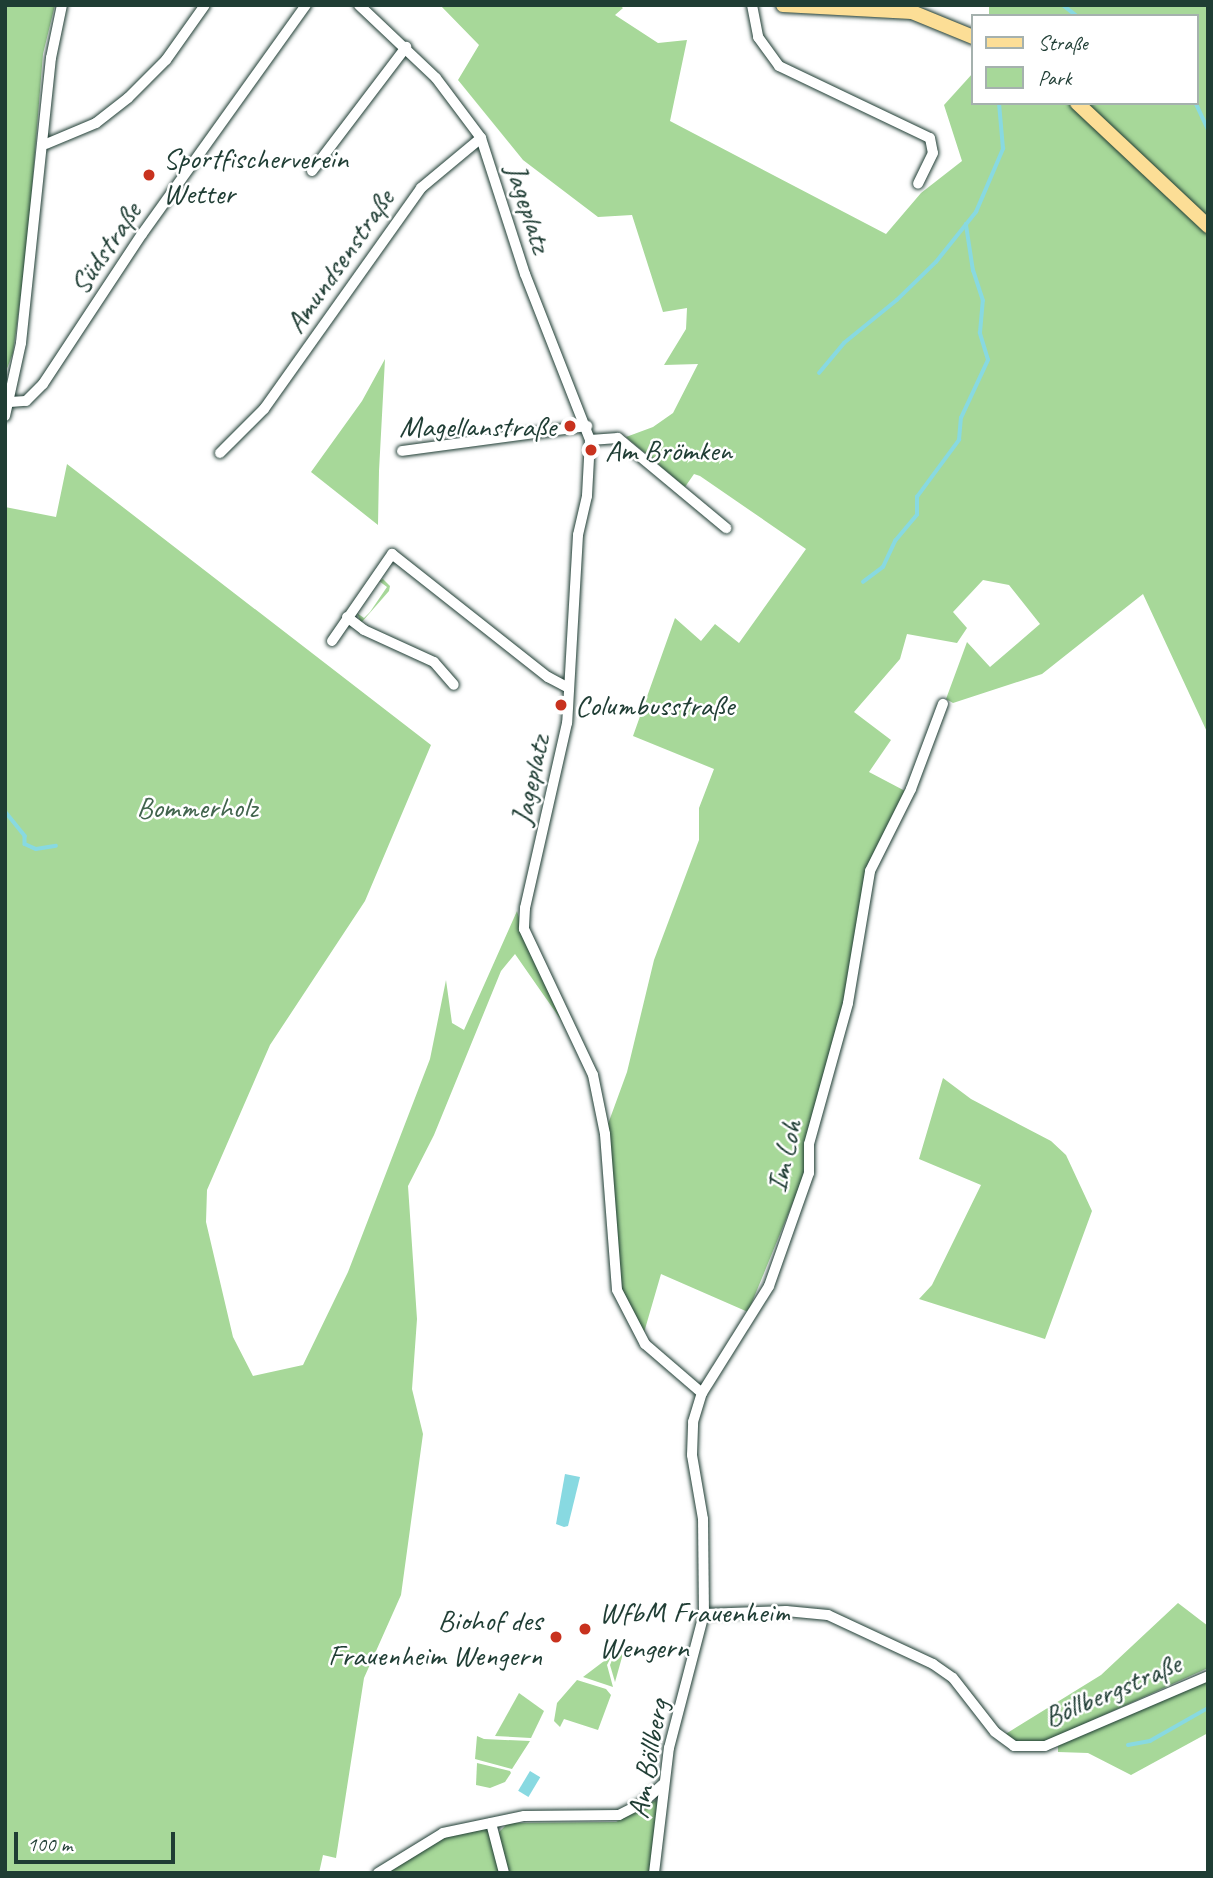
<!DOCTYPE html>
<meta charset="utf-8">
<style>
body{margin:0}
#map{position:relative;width:1213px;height:1878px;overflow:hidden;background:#fff;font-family:Caveat,sans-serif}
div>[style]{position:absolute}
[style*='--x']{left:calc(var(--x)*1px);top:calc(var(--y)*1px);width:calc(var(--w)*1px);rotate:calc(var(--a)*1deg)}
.green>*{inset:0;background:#a7d899}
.water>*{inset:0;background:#88d9e1;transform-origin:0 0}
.stream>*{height:3.5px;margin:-1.75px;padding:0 1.75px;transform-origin:1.75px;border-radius:1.75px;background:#88d9e1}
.roads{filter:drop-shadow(0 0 2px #1f3d34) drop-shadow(0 0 2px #1f3d34)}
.minor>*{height:10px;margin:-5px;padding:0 5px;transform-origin:5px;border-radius:5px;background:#fff}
.major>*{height:14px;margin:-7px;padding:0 7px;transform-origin:7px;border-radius:7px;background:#fcde96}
.dots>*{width:19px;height:19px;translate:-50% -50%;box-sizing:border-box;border:4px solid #fff;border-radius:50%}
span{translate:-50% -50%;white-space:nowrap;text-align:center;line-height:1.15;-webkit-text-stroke:5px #fff;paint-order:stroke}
.poi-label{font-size:30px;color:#1f3d34}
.left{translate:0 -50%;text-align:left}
.right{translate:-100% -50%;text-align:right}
.street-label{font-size:30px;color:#1f3d34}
.park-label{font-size:30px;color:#41644d}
.frame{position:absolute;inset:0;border:7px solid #1f3d34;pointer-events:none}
.legend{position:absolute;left:971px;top:14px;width:228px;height:91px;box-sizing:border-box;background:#fff;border:2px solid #a5b1ae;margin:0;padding:9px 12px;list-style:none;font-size:21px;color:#1f3d34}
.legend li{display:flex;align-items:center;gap:14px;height:35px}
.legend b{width:35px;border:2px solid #a5b1ae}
.scale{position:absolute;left:14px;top:1832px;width:161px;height:32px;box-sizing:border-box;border:4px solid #1f3d34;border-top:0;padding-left:9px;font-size:21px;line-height:24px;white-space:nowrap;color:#1f3d34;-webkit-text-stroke:5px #fff;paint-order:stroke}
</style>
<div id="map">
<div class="green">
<i style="clip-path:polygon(5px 5px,55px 5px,43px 54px,27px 250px,13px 353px,5px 374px)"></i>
<i style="clip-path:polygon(440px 5px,619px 5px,623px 8px,615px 15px,658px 43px,687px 40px,670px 121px,886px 234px,921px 193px,962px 161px,944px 105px,973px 73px,973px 103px,1070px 103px,1208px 233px,1208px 734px,1143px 594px,1042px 674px,953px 703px,946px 699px,967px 642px,990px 667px,1040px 624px,1009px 585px,983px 580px,953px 612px,967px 628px,957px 643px,907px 634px,900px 659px,854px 712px,891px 740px,869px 772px,907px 792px,884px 833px,845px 1005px,808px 1136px,803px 1178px,748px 1312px,661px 1274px,643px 1336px,622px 1291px,608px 1124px,627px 1072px,654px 960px,699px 840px,699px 808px,714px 769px,633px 736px,675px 618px,701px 641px,715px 624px,739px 643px,806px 549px,700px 476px,694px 474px,685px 487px,626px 437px,653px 427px,673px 413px,698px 364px,664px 365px,686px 329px,687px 308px,663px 312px,632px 215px,598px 217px,523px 160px,458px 80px,479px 45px)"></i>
<i style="clip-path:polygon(989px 5px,1208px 5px,1208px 221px,1081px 103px,1197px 103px,1197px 16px,989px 16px)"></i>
<i style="clip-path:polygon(385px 359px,379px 471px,378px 525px,311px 472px,362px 401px)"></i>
<i style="clip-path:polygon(67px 464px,431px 745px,365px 901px,270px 1045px,207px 1190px,206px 1222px,233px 1337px,253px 1376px,303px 1365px,348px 1272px,430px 1059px,446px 980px,452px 1023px,464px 1030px,517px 911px,525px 939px,568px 1030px,515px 954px,501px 971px,434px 1135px,408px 1186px,417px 1319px,412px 1389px,423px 1434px,401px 1595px,364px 1678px,336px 1858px,323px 1855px,319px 1873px,5px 1873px,5px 507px,56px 517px)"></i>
<i style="clip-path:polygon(383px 579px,390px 586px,389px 591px,361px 623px,357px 613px,364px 618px,370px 612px,387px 587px,379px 581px)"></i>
<i style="clip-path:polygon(943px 1078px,971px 1099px,1051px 1141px,1066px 1155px,1092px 1211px,1045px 1339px,919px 1299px,932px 1285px,981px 1185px,919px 1159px)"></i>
<i style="clip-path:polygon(1178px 1603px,1208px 1626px,1208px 1668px,1042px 1743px,1015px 1741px,1004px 1735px,1101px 1675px)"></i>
<i style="clip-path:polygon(618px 1646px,624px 1650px,615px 1682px,610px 1665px)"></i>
<i style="clip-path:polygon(612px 1655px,607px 1665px,613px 1687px,583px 1677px)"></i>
<i style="clip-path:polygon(577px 1680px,606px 1689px,611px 1695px,598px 1730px,564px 1719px,560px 1727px,554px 1721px,557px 1703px)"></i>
<i style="clip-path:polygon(1208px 1681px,1208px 1733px,1131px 1775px,1088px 1753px,1058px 1752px,1058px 1745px)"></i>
<i style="clip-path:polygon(519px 1693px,544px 1711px,531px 1738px,495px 1736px)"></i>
<i style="clip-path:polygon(477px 1736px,484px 1739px,530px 1741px,512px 1769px,475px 1759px)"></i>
<i style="clip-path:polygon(477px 1763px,510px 1771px,511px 1773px,505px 1782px,490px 1788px,476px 1785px)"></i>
<i style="clip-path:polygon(656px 1800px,660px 1808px,650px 1873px,506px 1873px,498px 1833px,508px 1823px,616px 1822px)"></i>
<i style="clip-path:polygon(489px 1825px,500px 1873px,384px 1873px,444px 1836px)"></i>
</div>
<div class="water">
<i style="clip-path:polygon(565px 1474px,580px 1477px,568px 1526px,564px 1527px,556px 1524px)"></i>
<i style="left:530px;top:1771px;width:12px;height:23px;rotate:31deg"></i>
</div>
<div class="stream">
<i style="--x:1063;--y:5;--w:18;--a:38"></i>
<i style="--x:1196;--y:103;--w:29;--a:65"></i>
<i style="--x:819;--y:373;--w:39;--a:-50"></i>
<i style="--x:844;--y:343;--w:68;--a:-39.1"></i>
<i style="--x:897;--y:300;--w:54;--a:-44.3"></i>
<i style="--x:936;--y:262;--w:64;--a:-51.3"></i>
<i style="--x:976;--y:212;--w:69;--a:-66.8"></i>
<i style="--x:1003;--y:149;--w:46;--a:-95"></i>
<i style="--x:863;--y:582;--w:25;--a:-37"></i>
<i style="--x:883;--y:567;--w:29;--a:-65"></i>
<i style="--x:895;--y:541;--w:34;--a:-50"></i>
<i style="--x:917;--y:515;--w:18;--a:-90"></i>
<i style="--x:917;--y:497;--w:71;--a:-53.6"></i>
<i style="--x:959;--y:440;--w:22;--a:-85"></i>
<i style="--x:961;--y:418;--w:64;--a:-65"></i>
<i style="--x:988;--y:360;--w:28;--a:-107"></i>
<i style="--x:980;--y:333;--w:32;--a:-85"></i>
<i style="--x:983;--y:301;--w:32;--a:-108"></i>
<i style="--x:973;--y:271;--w:47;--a:-98.7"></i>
<i style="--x:5;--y:811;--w:32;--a:51"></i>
<i style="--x:25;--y:836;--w:8;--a:90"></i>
<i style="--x:25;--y:844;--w:12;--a:24"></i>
<i style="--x:36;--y:849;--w:20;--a:-9"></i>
<i style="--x:1128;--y:1745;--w:22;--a:-10"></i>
<i style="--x:1150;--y:1741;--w:67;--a:-29.6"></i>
</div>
<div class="roads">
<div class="minor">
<i style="--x:359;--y:5;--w:106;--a:43.5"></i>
<i style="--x:436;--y:78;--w:75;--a:53.1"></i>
<i style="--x:481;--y:138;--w:143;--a:72.1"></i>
<i style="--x:525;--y:274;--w:178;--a:68.6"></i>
<i style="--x:590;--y:440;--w:56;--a:93.1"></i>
<i style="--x:587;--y:496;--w:40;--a:103"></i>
<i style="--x:578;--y:535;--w:188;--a:93.3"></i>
<i style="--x:567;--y:723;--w:190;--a:102.8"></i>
<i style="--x:525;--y:908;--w:21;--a:93"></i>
<i style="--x:524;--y:929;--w:161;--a:64.7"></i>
<i style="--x:593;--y:1075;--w:60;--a:78.5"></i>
<i style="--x:605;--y:1134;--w:156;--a:85.6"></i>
<i style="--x:617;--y:1290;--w:61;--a:62.6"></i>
<i style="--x:645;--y:1344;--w:75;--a:40.7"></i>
<i style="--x:752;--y:5;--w:33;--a:79"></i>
<i style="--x:758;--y:37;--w:36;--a:54"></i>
<i style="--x:779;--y:66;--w:167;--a:25.5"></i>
<i style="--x:930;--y:138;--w:15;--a:79"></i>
<i style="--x:933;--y:153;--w:34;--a:116"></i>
<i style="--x:46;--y:144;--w:54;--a:-22.8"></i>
<i style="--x:96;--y:123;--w:41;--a:-38"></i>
<i style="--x:128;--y:98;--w:54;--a:-45"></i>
<i style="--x:166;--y:60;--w:67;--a:-54.7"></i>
<i style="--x:312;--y:171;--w:156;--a:-52.8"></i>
<i style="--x:10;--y:402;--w:16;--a:-4"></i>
<i style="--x:26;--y:401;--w:24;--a:-45"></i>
<i style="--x:43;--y:384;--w:180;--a:-56.6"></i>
<i style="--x:142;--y:234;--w:282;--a:-54.4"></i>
<i style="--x:5;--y:416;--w:75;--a:-77.6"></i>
<i style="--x:21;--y:343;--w:287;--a:-84"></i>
<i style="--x:51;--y:58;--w:54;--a:-78.3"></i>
<i style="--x:590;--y:440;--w:28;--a:-4"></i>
<i style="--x:618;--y:438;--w:141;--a:39.8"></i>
<i style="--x:402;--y:451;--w:187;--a:-7.7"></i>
<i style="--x:220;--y:453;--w:62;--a:-45"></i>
<i style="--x:264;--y:409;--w:271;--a:-54.6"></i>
<i style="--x:421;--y:188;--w:78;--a:-39.8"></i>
<i style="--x:347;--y:617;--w:21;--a:37"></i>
<i style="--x:364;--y:630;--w:77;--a:24.6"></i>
<i style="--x:434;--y:662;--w:30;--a:49"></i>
<i style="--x:332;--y:641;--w:106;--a:-55.4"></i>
<i style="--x:392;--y:554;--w:199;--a:38.3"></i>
<i style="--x:548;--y:677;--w:21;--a:28"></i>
<i style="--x:704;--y:1614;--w:82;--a:-2.1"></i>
<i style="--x:786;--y:1611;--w:42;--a:5.4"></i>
<i style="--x:828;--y:1615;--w:116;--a:25"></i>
<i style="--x:933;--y:1664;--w:24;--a:35"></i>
<i style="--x:953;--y:1678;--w:68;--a:52.1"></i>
<i style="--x:995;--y:1732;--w:24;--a:36"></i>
<i style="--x:1014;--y:1746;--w:31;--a:0"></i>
<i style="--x:1045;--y:1746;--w:177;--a:-23.2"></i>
<i style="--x:491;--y:1823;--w:52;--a:75.4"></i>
<i style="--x:378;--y:1873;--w:76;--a:-31.6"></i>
<i style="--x:443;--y:1833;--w:83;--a:-11.9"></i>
<i style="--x:524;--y:1816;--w:95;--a:-0.6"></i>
<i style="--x:619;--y:1815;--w:25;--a:-27"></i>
<i style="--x:641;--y:1804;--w:31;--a:-42"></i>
<i style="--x:654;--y:1873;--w:126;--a:-83.2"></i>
<i style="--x:669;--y:1748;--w:138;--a:-75.4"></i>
<i style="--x:704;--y:1614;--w:95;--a:-90.6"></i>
<i style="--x:703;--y:1519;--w:65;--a:-99.8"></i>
<i style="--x:692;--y:1455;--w:33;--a:-88"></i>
<i style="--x:693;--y:1422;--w:30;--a:-73"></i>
<i style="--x:702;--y:1393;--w:126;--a:-57.9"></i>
<i style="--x:769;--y:1286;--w:120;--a:-70.5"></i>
<i style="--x:809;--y:1173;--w:29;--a:-90"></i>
<i style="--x:809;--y:1144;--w:146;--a:-74.5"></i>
<i style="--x:848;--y:1003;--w:134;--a:-80.5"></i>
<i style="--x:870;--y:871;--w:92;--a:-63.4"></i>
<i style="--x:911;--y:789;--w:91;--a:-69.4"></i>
</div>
<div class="major">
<i style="--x:783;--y:5;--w:129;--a:3.1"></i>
<i style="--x:912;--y:12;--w:66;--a:22.3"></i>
<i style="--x:1077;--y:103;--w:180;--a:43.2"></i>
</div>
</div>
<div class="dots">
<i style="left:149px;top:175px;background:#c8321e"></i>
<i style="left:570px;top:426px;background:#c8321e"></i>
<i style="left:591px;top:450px;background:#c8321e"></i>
<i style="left:561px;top:705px;background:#c8321e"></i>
<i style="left:585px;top:1629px;background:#c8321e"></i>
<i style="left:556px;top:1637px;background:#c8321e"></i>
</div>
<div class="poi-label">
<span class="left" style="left:163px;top:175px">Sportfischerverein<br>Wetter</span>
<span class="right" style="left:556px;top:426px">Magellanstraße</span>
<span class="left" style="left:605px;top:450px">Am Brömken</span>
<span class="left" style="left:575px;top:705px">Columbusstraße</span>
<span class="left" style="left:599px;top:1629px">WfbM Frauenheim<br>Wengern</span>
<span class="right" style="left:542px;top:1637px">Biohof des<br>Frauenheim Wengern</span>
</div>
<div class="street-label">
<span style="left:529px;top:208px;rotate:72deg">Jageplatz</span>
<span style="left:105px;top:248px;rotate:-56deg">Südstraße</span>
<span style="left:339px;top:261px;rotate:-55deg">Amundsenstraße</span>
<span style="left:530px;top:780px;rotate:-78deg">Jageplatz</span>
<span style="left:784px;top:1156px;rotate:-77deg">Im Loh</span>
<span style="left:1112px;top:1690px;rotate:-23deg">Böllbergstraße</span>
<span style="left:648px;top:1759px;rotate:-80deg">Am Böllberg</span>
</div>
<div class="park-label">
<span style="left:197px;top:807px">Bommerholz</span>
</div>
<div class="frame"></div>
<ul class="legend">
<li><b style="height:9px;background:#fcde96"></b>Straße</li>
<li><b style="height:19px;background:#a7d899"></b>Park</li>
</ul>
<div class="scale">100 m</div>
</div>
